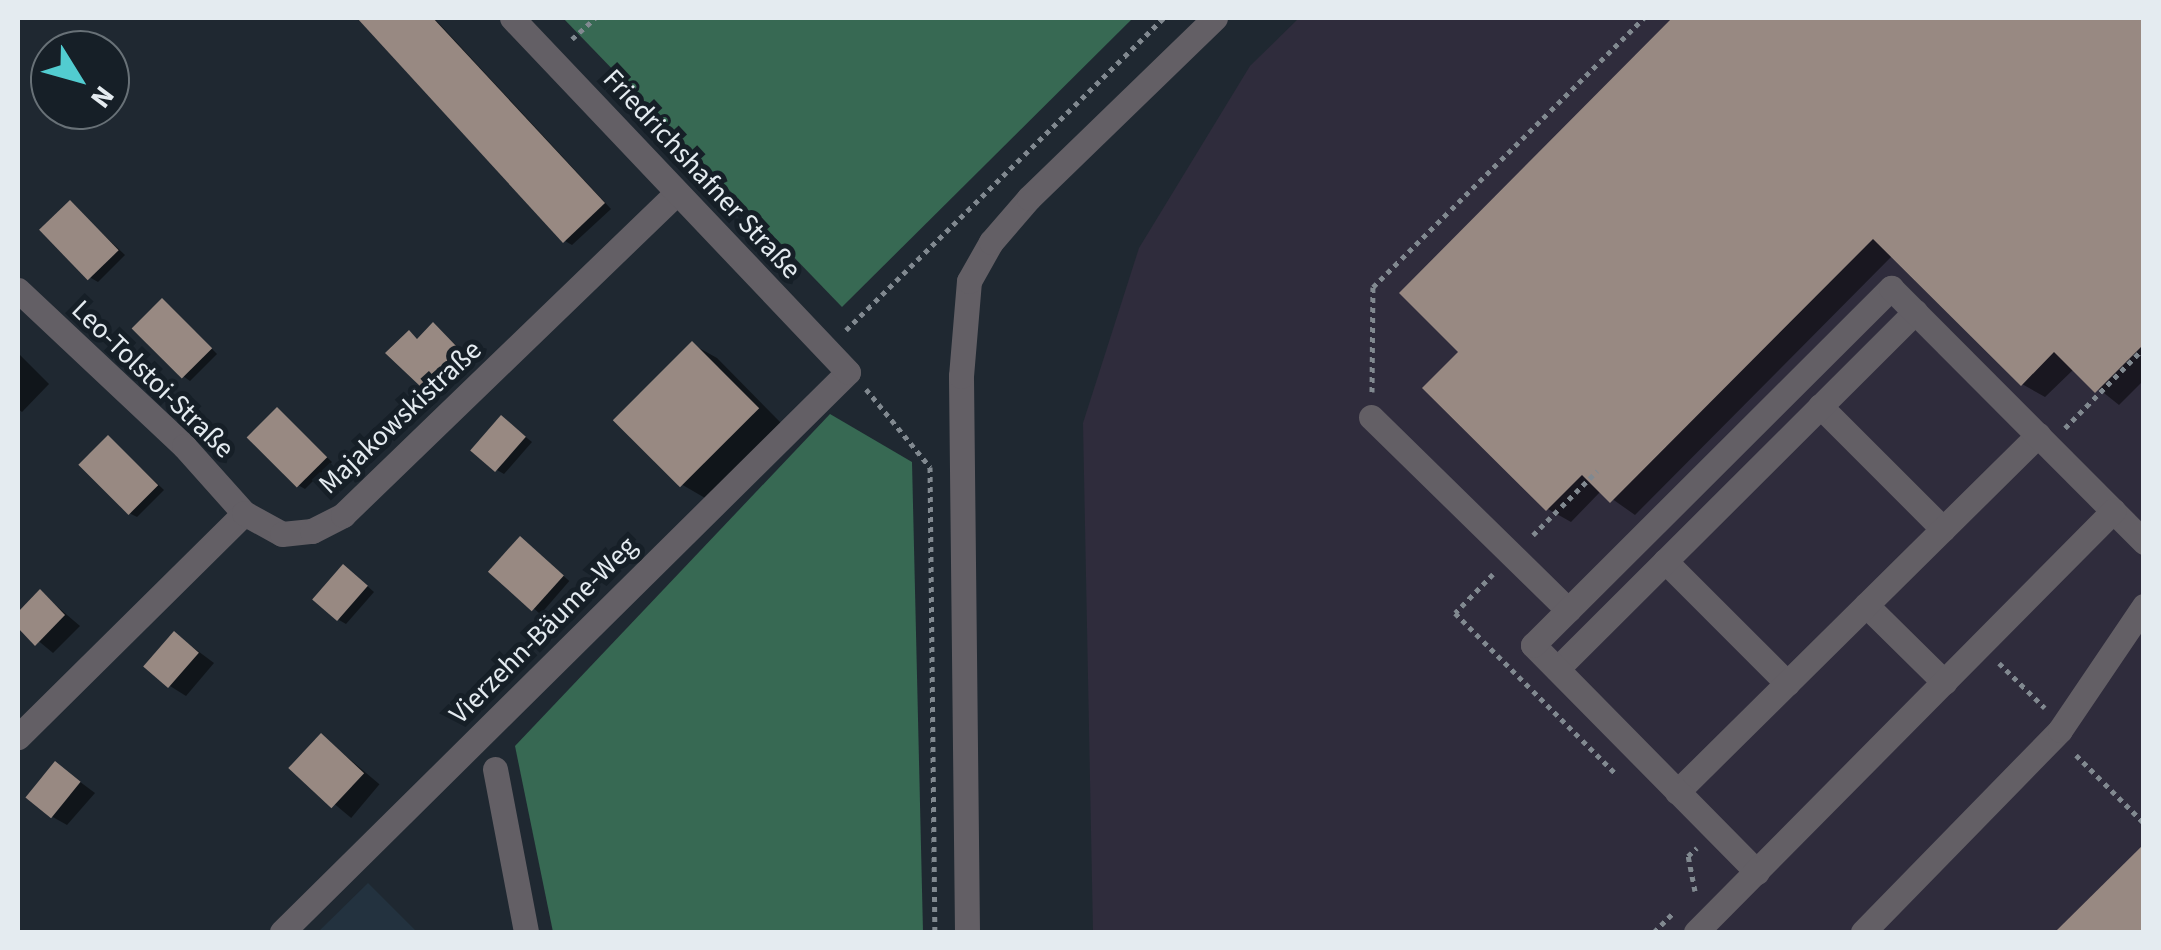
<!DOCTYPE html>
<meta charset="utf-8">
<style>
body{margin:0}
#map{position:relative;width:2161px;height:950px;overflow:hidden;background:#1f2831;font-family:"Source Sans 3",sans-serif}
div>[style]{position:absolute}
[style*='--x']{left:calc(var(--x)*1px);top:calc(var(--y)*1px);width:calc(var(--w)*1px);rotate:calc(var(--a)*1deg)}
.commercial>*{inset:0;background:#2f2c3c}
.built>*{inset:0;background:#23323f}
.forest>*{inset:0;background:#376953}
.shadow>*{inset:0;background:#0007;transform-origin:0 0}
.building>*{inset:0;background:#988982;transform-origin:0 0}
.path>*{height:5px;margin-top:-2.5px;transform-origin:0;background:repeating-linear-gradient(90deg,#818990 0 5px,transparent 0 10px)}
.minor>*{height:25px;margin:-12.5px;padding:0 12.5px;transform-origin:12.5px;border-radius:12.5px;background:#635f65}
span{translate:-50% -50%;white-space:nowrap;text-align:center;line-height:1.15;-webkit-text-stroke:10px #161f27;paint-order:stroke}
.street-label{font-size:28px;color:#e4ebf0}
.frame{position:absolute;inset:0;border:20px solid #e4ebf0;pointer-events:none}
.north{position:absolute;left:30px;top:30px;width:100px;height:100px;box-sizing:border-box;background:#161f27;border:2px solid #687177;border-radius:50%;rotate:127deg;font-size:28px;font-weight:700;line-height:40px;text-align:center;color:#e4ebf0}
.north::after{content:'';display:block;margin:auto;width:35px;height:45px;background:#52ccd0;clip-path:polygon(50% 0,100% 100%,50% 72%,0 100%)}
</style>
<div id="map">
<div class="commercial">
<i style="clip-path:polygon(1299px 18px,2143px 18px,2143px 932px,1093px 932px,1083px 423px,1139px 248px,1250px 66px)"></i>
</div>
<div class="built">
<i style="clip-path:polygon(368px 883px,417px 932px,318px 932px)"></i>
</div>
<div class="forest">
<i style="clip-path:polygon(563px 18px,1133px 18px,842px 307px)"></i>
<i style="clip-path:polygon(830px 414px,912px 462px,923px 932px,553px 932px,515px 746px)"></i>
</div>
<div class="shadow">
<i style="clip-path:polygon(369px 18px,434px 18px,611px 209px,572px 245px,565px 241px)"></i>
<i style="clip-path:polygon(1676px 18px,2144px 18px,2144px 380px,2119px 405px,2074px 369px,2045px 397px,2022px 384px,1893px 255px,1635px 515px,1601px 491px,1571px 522px,1548px 509px,1462px 352px,1402px 293px)"></i>
<i style="clip-path:polygon(70px 203px,125px 255px,98px 282px,91px 278px)"></i>
<i style="clip-path:polygon(170px 306px,217px 354px,190px 381px,183px 376px)"></i>
<i style="clip-path:polygon(434px 325px,465px 354px,430px 389px,422px 385px,409px 333px,419px 340px)"></i>
<i style="clip-path:polygon(692px 344px,717px 358px,782px 424px,705px 498px,681px 484px)"></i>
<i style="clip-path:polygon(18px 353px,49px 384px,22px 412px,18px 409px)"></i>
<i style="clip-path:polygon(277px 410px,332px 462px,305px 489px,298px 485px)"></i>
<i style="clip-path:polygon(502px 418px,532px 442px,504px 474px,497px 470px)"></i>
<i style="clip-path:polygon(109px 438px,164px 490px,137px 517px,129px 513px)"></i>
<i style="left:521px;top:539px;width:64px;height:44px;rotate:41deg"></i>
<i style="clip-path:polygon(351px 572px,374px 592px,346px 624px,339px 620px)"></i>
<i style="clip-path:polygon(40px 592px,80px 626px,53px 653px,18px 624px,18px 615px)"></i>
<i style="clip-path:polygon(175px 634px,214px 663px,186px 696px,170px 686px)"></i>
<i style="left:322px;top:736px;width:75px;height:44px;rotate:40deg"></i>
<i style="clip-path:polygon(56px 764px,95px 793px,67px 825px,51px 816px)"></i>
</div>
<div class="building">
<i style="clip-path:polygon(357px 18px,433px 18px,605px 203px,563px 243px)"></i>
<i style="clip-path:polygon(1672px 18px,2144px 18px,2144px 344px,2095px 393px,2054px 352px,2021px 386px,1873px 239px,1610px 503px,1582px 475px,1546px 511px,1422px 388px,1458px 352px,1399px 293px)"></i>
<i style="left:70px;top:200px;width:70px;height:43px;rotate:46deg"></i>
<i style="left:162px;top:298px;width:71px;height:43px;rotate:45deg"></i>
<i style="clip-path:polygon(433px 322px,459px 349px,421px 387px,385px 353px,409px 330px,417px 339px)"></i>
<i style="left:692px;top:341px;width:95px;height:112px;rotate:45deg"></i>
<i style="left:277px;top:407px;width:71px;height:43px;rotate:45deg"></i>
<i style="left:501px;top:415px;width:33px;height:47px;rotate:41deg"></i>
<i style="left:108px;top:435px;width:71px;height:42px;rotate:45deg"></i>
<i style="left:520px;top:536px;width:59px;height:48px;rotate:42deg"></i>
<i style="left:343px;top:564px;width:33px;height:47px;rotate:41deg"></i>
<i style="clip-path:polygon(40px 589px,65px 615px,35px 646px,18px 628px,18px 612px)"></i>
<i style="left:174px;top:631px;width:33px;height:47px;rotate:41deg"></i>
<i style="left:321px;top:733px;width:59px;height:48px;rotate:43deg"></i>
<i style="left:55px;top:761px;width:33px;height:47px;rotate:39deg"></i>
<i style="clip-path:polygon(2144px 844px,2144px 932px,2055px 932px)"></i>
</div>
<div class="path">
<i style="--x:572;--y:39;--w:31;--a:-42"></i>
<i style="--x:846;--y:330;--w:445;--a:-44.5"></i>
<i style="--x:866;--y:389;--w:101;--a:50.6"></i>
<i style="--x:930;--y:467;--w:465;--a:89.4"></i>
<i style="--x:1372;--y:392;--w:105;--a:-89.5"></i>
<i style="--x:1373;--y:287;--w:382;--a:-44.8"></i>
<i style="--x:2065;--y:428;--w:112;--a:-45.4"></i>
<i style="--x:1533;--y:535;--w:91;--a:-45"></i>
<i style="--x:1493;--y:574;--w:54;--a:134.3"></i>
<i style="--x:1455;--y:613;--w:229;--a:45"></i>
<i style="--x:1999;--y:663;--w:64;--a:44.4"></i>
<i style="--x:2076;--y:755;--w:96;--a:45"></i>
<i style="--x:1695;--y:891;--w:36;--a:-101"></i>
<i style="--x:1688;--y:856;--w:12;--a:-42"></i>
<i style="--x:1654;--y:932;--w:27;--a:-45"></i>
</div>
<div class="minor">
<i style="--x:18;--y:290;--w:228;--a:43.2"></i>
<i style="--x:184;--y:446;--w:90;--a:48.2"></i>
<i style="--x:1820;--y:406;--w:174;--a:45"></i>
<i style="--x:1371;--y:417;--w:276;--a:44.4"></i>
<i style="--x:1665;--y:561;--w:173;--a:45"></i>
<i style="--x:1866;--y:605;--w:110;--a:44.6"></i>
<i style="--x:1557;--y:669;--w:506;--a:-44.92"></i>
<i style="--x:18;--y:737;--w:318;--a:-44.7"></i>
<i style="--x:244;--y:513;--w:43;--a:28.9"></i>
<i style="--x:282;--y:534;--w:30;--a:-6"></i>
<i style="--x:312;--y:531;--w:35;--a:-27"></i>
<i style="--x:343;--y:515;--w:464;--a:-44"></i>
<i style="--x:495;--y:769;--w:166;--a:79.2"></i>
<i style="--x:1677;--y:792;--w:508;--a:-44.68"></i>
<i style="--x:1757;--y:872;--w:319;--a:-134.6"></i>
<i style="--x:1533;--y:645;--w:506;--a:-44.92"></i>
<i style="--x:1891;--y:288;--w:359;--a:45.1"></i>
<i style="--x:282;--y:932;--w:796;--a:-44.69"></i>
<i style="--x:848;--y:372;--w:488;--a:-133.5"></i>
<i style="--x:967;--y:932;--w:556;--a:-90.62"></i>
<i style="--x:961;--y:376;--w:95;--a:-85.2"></i>
<i style="--x:969;--y:281;--w:45;--a:-60.6"></i>
<i style="--x:991;--y:242;--w:58;--a:-49.2"></i>
<i style="--x:1029;--y:198;--w:259;--a:-44.1"></i>
<i style="--x:1696;--y:932;--w:593;--a:-45.27"></i>
<i style="--x:1863;--y:932;--w:282;--a:-45.7"></i>
<i style="--x:2060;--y:730;--w:150;--a:-55.9"></i>
</div>
<div class="street-label">
<span style="left:702px;top:174px;rotate:47deg">Friedrichshafner Straße</span>
<span style="left:153px;top:379px;rotate:44deg">Leo-Tolstoi-Straße</span>
<span style="left:400px;top:417px;rotate:-43deg">Majakowskistraße</span>
<span style="left:543px;top:630px;rotate:-45deg">Vierzehn-Bäume-Weg</span>
</div>
<div class="frame"></div>
<div class="north">N</div>
</div>
